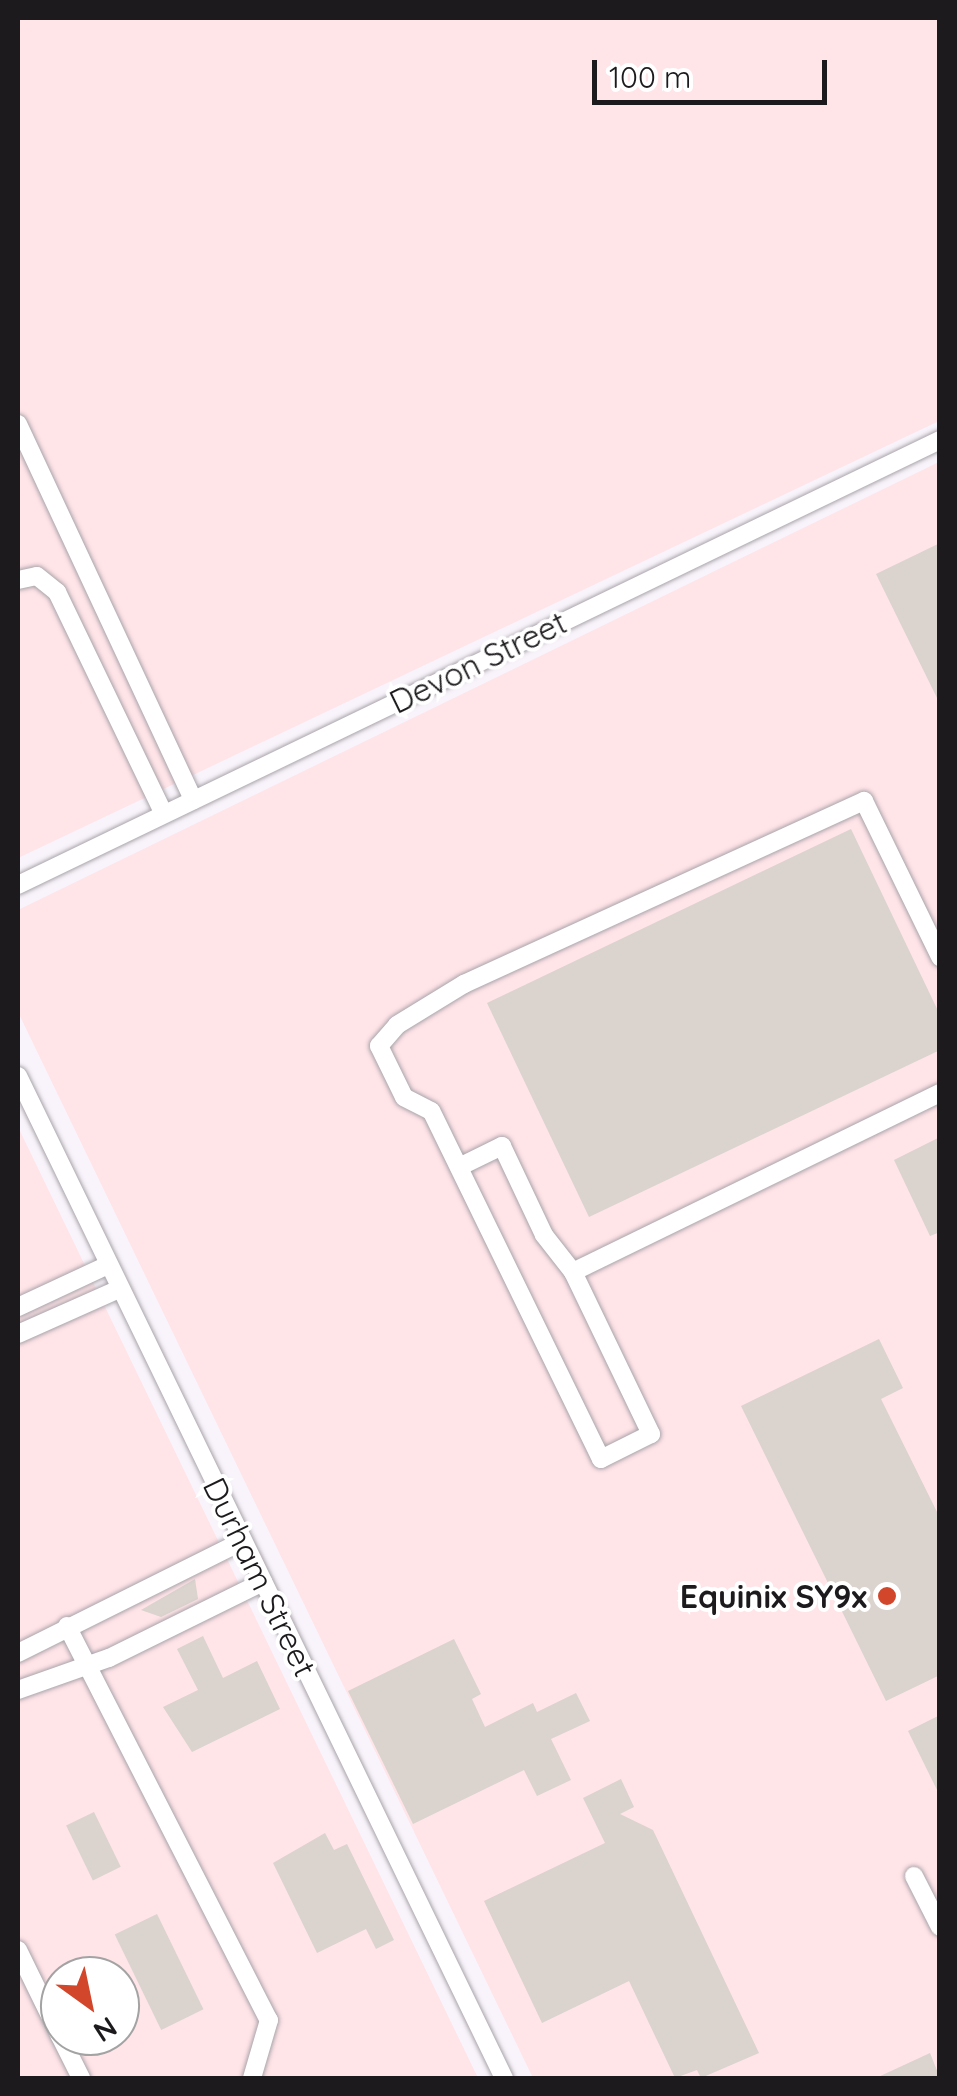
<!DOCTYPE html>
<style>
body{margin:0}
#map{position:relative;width:957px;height:2096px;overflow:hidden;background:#f9f4fb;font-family:Quicksand,sans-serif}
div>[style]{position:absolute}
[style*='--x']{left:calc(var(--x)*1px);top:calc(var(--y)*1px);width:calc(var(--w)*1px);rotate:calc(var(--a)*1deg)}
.industrial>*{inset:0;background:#ffe4e8}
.building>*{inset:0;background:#dad3ce;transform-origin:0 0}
.roads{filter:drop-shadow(0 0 2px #a9a4aa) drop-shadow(0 0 2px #a9a4aa)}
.minor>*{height:18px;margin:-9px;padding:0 9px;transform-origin:9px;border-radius:9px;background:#fff}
.dots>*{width:28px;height:28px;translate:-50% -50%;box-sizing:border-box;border:5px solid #fff;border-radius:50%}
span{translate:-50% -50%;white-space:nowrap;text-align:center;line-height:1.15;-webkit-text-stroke:8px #fff;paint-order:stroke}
.street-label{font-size:32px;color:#1c1a1c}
.poi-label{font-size:32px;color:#1c1a1c;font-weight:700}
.right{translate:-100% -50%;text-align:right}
.frame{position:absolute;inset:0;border:20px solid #1c1a1c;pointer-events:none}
.north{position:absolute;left:40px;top:1956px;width:100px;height:100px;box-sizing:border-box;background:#fff;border:2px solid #a4a3a4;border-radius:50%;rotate:147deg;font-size:28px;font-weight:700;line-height:40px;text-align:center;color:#1c1a1c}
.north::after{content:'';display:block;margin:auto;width:35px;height:45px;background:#d2472c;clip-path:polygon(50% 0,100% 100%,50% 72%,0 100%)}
.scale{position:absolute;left:592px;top:60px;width:235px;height:45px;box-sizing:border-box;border:5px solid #1c1a1c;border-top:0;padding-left:12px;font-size:30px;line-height:35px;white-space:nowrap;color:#1c1a1c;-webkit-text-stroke:8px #fff;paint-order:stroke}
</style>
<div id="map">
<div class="industrial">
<i style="clip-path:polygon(18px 18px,939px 18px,939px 421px,18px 858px)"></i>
<i style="clip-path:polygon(939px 462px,939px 2078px,533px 2078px,18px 1012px,18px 910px)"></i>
<i style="clip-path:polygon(evenodd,18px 1127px,478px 2078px,18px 2078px,18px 1127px,60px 1976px,120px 1976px,120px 2036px,60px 2036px,60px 1976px)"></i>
</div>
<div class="building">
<i style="clip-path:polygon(940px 543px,940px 704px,876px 574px)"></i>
<i style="clip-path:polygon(851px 829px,940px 1015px,940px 1050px,589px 1217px,487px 1003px)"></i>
<i style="clip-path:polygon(940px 1137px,940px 1232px,930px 1236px,894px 1160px)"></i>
<i style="clip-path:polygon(879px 1339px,903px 1388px,881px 1399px,940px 1518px,940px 1675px,886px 1701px,741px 1406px)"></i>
<i style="clip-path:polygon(195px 1579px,198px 1599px,161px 1617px,141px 1610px)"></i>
<i style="clip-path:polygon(203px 1636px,223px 1678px,257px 1661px,280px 1709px,192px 1752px,163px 1707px,198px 1690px,177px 1649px)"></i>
<i style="clip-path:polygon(454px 1639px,481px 1694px,472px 1699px,485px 1727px,533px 1703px,537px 1712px,576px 1693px,590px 1721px,551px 1739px,571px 1780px,537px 1796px,524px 1770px,413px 1824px,348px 1691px)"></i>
<i style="clip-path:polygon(940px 1715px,940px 1796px,908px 1731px)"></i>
<i style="clip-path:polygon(621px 1779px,634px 1807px,620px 1814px,653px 1830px,759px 2053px,701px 2078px,697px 2070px,675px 2078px,629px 1981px,542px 2023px,484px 1901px,605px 1843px,583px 1798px)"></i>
<i style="left:94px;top:1812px;width:61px;height:31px;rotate:64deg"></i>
<i style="clip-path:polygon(325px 1833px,334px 1850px,347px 1844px,394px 1940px,376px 1949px,366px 1929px,317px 1953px,273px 1863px)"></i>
<i style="left:157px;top:1914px;width:106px;height:47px;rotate:64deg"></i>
<i style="clip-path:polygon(930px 2053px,940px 2078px,876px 2078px)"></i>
</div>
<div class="roads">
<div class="minor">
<i style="--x:18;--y:424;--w:415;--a:65"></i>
<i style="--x:18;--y:580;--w:19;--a:-12"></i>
<i style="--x:37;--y:576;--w:26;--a:39"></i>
<i style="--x:57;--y:592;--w:246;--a:64.3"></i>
<i style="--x:18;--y:885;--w:1024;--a:-25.76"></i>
<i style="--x:18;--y:1076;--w:1114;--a:64.13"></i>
<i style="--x:459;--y:1167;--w:48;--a:-26"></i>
<i style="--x:502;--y:1146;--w:98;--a:64.7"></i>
<i style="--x:544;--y:1235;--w:47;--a:51.9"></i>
<i style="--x:573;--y:1272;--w:180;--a:64.3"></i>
<i style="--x:651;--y:1434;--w:56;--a:153.4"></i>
<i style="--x:601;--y:1459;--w:387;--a:-116"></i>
<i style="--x:431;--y:1111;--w:30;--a:-153"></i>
<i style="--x:404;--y:1097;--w:57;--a:-116.1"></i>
<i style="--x:379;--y:1046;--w:28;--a:-49"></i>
<i style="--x:397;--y:1025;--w:79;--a:-31.5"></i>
<i style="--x:464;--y:984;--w:440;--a:-24.6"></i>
<i style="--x:864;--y:801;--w:174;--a:64"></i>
<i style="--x:573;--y:1272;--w:408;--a:-26"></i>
<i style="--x:18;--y:1307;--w:99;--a:-25"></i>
<i style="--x:18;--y:1334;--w:111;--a:-24"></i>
<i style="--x:67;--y:1626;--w:443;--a:62.9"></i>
<i style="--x:269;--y:2020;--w:60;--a:106.3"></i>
<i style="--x:18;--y:1653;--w:251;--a:-26.5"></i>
<i style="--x:18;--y:1690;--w:96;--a:-19.4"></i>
<i style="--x:109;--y:1658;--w:172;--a:-26.3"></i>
<i style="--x:914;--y:1876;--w:57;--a:63"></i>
<i style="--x:18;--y:1950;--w:96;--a:64"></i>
<i style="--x:60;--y:2036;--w:47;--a:63.4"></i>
</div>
</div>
<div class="dots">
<i style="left:887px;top:1596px;background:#d2472c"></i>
</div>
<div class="street-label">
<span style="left:478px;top:662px;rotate:-26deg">Devon Street</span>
<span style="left:260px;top:1577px;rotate:64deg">Durham Street</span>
</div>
<div class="poi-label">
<span class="right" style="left:867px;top:1596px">Equinix SY9x</span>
</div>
<div class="frame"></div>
<div class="north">N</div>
<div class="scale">100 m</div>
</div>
